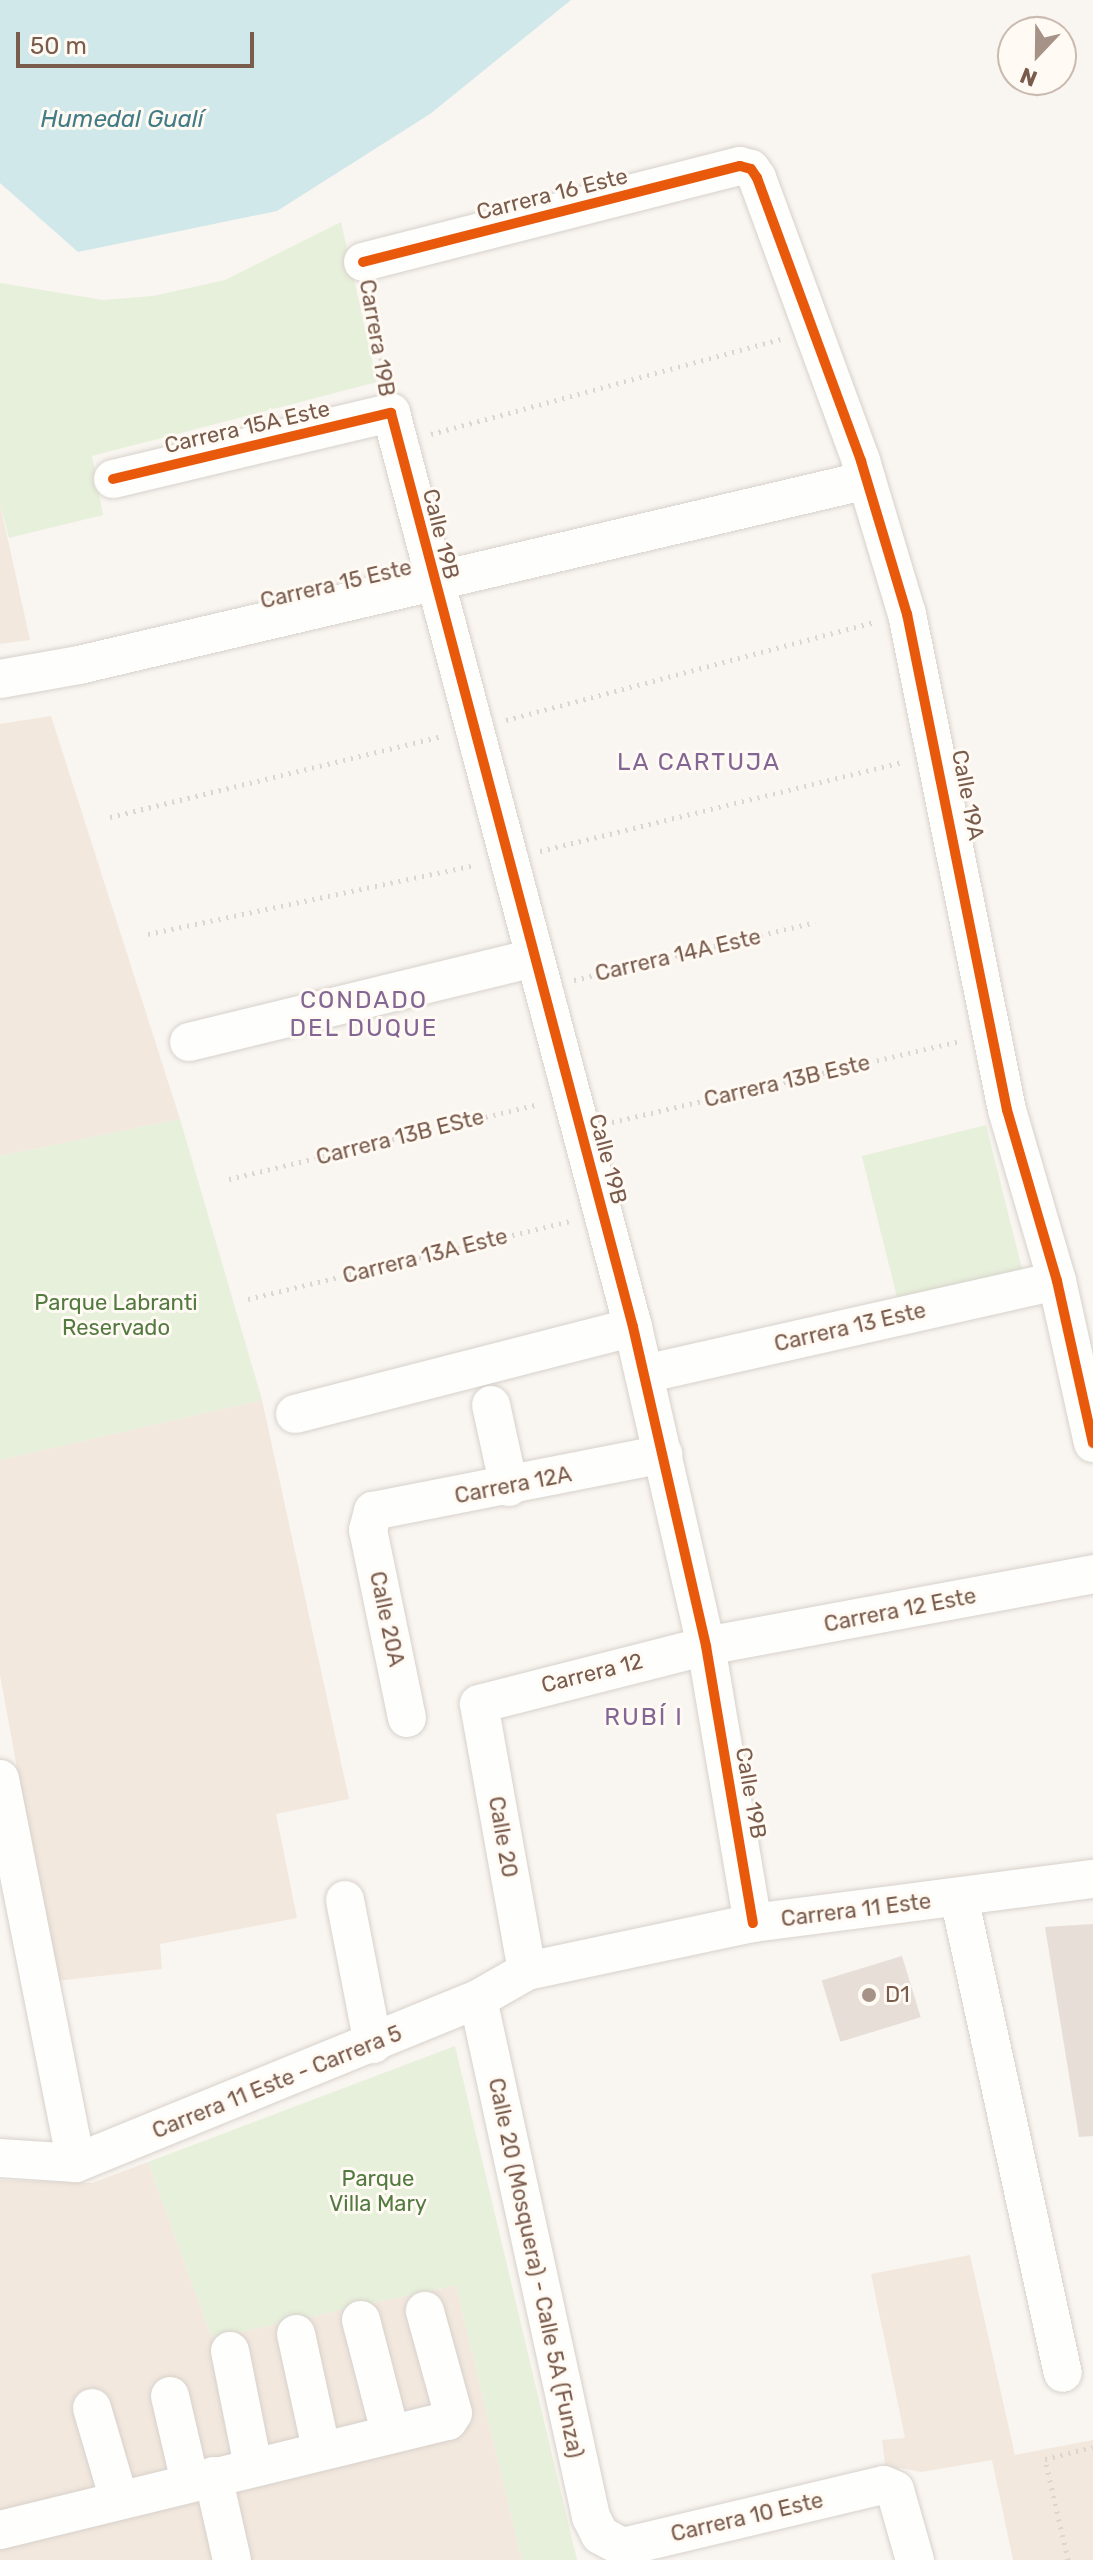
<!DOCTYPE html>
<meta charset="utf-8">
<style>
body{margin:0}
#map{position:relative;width:1093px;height:2560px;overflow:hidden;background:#f9f5f0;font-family:Rubik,sans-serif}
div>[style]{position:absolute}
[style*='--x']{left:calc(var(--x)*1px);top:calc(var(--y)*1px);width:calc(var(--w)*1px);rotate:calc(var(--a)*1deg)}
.residential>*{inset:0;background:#f2e8de}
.green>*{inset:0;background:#e7f0db;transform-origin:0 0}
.water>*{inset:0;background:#d0e8ea}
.building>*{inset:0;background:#e6ded7;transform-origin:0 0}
.path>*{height:5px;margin-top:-2.5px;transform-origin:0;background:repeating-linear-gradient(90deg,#dcd5d0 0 2px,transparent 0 8px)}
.roads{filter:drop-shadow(0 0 2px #d7d1cb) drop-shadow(0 0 2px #d7d1cb)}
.minor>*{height:38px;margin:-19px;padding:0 19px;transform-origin:19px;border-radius:19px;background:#fefefd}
.cycleway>*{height:10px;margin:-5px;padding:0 5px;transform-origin:5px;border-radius:5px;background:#e8590c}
.dots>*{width:22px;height:22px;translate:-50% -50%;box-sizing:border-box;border:4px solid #fffaf3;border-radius:50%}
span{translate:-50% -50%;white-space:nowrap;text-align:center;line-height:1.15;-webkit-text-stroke:6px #fffaf3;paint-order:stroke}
.street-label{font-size:22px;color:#7a5c4d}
.park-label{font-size:22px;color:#537a41}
.poi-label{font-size:22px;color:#7a5c4d}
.left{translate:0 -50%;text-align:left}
.water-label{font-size:24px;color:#437c86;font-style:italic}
.neighbourhood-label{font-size:24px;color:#846695;letter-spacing:2px}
.north{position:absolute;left:997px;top:16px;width:80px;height:80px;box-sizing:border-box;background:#fffaf3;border:2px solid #cabbb1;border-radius:50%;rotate:202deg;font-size:22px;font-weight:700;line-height:32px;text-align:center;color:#7a5c4d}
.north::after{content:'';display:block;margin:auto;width:28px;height:36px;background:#a69286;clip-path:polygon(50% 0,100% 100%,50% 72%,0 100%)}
.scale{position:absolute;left:16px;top:32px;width:238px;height:36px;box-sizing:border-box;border:4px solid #7a5c4d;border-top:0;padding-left:10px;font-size:24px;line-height:28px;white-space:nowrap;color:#7a5c4d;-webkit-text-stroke:6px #fffaf3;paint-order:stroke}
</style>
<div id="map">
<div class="residential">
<i style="clip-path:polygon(0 504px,30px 640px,0 644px)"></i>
<i style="clip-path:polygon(51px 716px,180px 1119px,0 1156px,0 724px)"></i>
<i style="clip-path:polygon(262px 1400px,349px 1799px,276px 1814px,297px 1918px,160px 1944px,162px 1969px,56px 1981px,0 1675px,0 1460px)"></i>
<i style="clip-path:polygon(148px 2162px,212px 2338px,456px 2285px,522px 2560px,0 2560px,0 2180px,92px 2183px)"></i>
<i style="clip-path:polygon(970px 2255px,1015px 2455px,1093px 2440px,1093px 2560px,1013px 2560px,992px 2460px,921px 2472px,901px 2468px,886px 2472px,882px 2440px,905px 2438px,871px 2274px)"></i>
</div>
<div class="green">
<i style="clip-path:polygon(341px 222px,377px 382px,92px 456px,103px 515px,9px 538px,0 504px,0 283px,103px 300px,153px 296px,225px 280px)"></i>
<i style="clip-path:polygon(180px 1119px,262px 1400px,0 1460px,0 1156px)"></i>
<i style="left:986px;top:1125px;width:154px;height:128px;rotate:76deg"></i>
<i style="clip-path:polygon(455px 2046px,577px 2560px,522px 2560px,456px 2285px,212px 2338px,148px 2162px)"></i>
</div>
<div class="water">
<i style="clip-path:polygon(0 0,571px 0,430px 114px,277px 211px,78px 252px,0 183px)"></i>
</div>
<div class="building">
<i style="clip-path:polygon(1093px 1924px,1093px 2136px,1079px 2137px,1045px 1927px)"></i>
<i style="left:902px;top:1956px;width:64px;height:84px;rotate:73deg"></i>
</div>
<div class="path">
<i style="--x:369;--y:295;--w:86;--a:79.3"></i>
<i style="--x:431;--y:434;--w:362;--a:-15.2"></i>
<i style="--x:506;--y:720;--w:382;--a:-14.9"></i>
<i style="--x:110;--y:817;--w:342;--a:-13.7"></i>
<i style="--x:540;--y:851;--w:374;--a:-13.8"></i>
<i style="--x:148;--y:934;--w:335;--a:-11.9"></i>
<i style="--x:574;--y:980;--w:248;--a:-13.5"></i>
<i style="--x:612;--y:1122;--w:357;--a:-13.1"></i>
<i style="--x:229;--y:1179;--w:319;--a:-13.6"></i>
<i style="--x:248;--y:1299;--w:331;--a:-13.6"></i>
<i style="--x:1068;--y:2560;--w:104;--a:-102.8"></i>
<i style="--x:1045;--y:2459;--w:49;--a:-14"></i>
</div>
<div class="roads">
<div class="minor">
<i style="--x:363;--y:262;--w:389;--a:-14.3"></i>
<i style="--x:740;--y:166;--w:11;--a:15"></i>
<i style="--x:751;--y:169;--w:11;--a:56"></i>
<i style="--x:757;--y:178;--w:302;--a:69.8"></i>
<i style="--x:861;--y:461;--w:160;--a:73.3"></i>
<i style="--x:907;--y:614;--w:506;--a:78.6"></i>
<i style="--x:1007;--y:1110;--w:178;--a:73.7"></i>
<i style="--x:1057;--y:1281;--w:166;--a:77.5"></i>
<i style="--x:113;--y:479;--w:286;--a:-13.4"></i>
<i style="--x:391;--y:413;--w:945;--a:75.17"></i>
<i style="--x:633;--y:1327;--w:327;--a:77.1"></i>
<i style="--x:706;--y:1646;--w:281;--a:80.4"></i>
<i style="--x:0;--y:679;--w:80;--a:-10"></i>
<i style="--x:79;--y:665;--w:809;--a:-13.21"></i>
<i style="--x:189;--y:1042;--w:355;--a:-13.7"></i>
<i style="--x:644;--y:1374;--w:423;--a:-12.7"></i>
<i style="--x:491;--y:1405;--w:84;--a:77.6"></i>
<i style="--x:295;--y:1414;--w:349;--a:-14.4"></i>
<i style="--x:407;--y:1718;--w:192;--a:-101.7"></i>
<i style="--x:368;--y:1530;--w:20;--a:-75"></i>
<i style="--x:373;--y:1511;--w:296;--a:-11.1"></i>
<i style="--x:0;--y:1779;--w:391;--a:78.8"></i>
<i style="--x:959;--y:1897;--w:487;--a:77.7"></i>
<i style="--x:345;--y:1900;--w:147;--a:79"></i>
<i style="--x:527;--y:1971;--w:271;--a:-100.2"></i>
<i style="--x:479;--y:1704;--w:234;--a:-14.3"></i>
<i style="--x:706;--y:1646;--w:394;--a:-10.5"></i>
<i style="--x:478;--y:1999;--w:530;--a:77.69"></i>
<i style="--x:591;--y:2517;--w:20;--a:63"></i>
<i style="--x:600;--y:2535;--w:26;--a:28"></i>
<i style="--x:623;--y:2547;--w:268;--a:-13.4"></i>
<i style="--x:884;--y:2485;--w:12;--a:24"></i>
<i style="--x:0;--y:2158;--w:76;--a:3.8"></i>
<i style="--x:76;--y:2163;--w:434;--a:-22.2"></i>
<i style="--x:478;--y:1999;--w:56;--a:-29.7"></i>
<i style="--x:527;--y:1971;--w:231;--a:-12"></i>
<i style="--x:753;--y:1923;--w:343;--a:-7.4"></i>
<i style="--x:361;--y:2320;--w:116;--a:75.5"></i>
<i style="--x:296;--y:2334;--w:118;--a:77.7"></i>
<i style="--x:230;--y:2351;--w:117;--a:78.7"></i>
<i style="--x:170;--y:2396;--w:88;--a:76.9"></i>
<i style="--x:92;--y:2408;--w:96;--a:73.6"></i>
<i style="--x:213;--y:2476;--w:86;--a:77.3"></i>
<i style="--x:895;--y:2490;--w:73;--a:74.1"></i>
<i style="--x:0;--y:2530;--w:461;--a:-13.7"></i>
<i style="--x:448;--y:2421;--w:9;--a:-58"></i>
<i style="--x:453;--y:2413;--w:106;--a:-105.4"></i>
</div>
</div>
<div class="cycleway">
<i style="--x:363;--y:262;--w:389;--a:-14.3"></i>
<i style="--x:740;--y:166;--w:11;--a:15"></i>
<i style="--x:751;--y:169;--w:11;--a:56"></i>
<i style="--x:757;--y:178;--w:302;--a:69.8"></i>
<i style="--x:861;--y:461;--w:160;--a:73.3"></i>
<i style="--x:907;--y:614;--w:506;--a:78.6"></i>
<i style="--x:1007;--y:1110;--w:178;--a:73.7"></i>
<i style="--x:1057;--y:1281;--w:166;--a:77.5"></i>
<i style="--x:113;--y:479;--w:286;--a:-13.4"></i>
<i style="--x:391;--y:413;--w:945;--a:75.17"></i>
<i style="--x:633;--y:1327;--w:327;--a:77.1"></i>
<i style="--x:706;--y:1646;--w:281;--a:80.4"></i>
</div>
<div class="dots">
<i style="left:869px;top:1995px;background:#a69286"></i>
</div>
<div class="street-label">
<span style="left:552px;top:194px;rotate:-14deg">Carrera 16 Este</span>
<span style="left:377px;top:338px;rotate:80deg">Carrera 19B</span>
<span style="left:247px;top:427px;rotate:-13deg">Carrera 15A Este</span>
<span style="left:441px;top:534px;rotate:76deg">Calle 19B</span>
<span style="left:336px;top:584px;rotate:-13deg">Carrera 15 Este</span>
<span style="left:968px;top:795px;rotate:79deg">Calle 19A</span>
<span style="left:678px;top:955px;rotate:-13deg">Carrera 14A Este</span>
<span style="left:787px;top:1081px;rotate:-13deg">Carrera 13B Este</span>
<span style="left:400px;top:1137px;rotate:-14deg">Carrera 13B ESte</span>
<span style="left:608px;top:1159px;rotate:75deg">Calle 19B</span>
<span style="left:425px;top:1256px;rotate:-14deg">Carrera 13A Este</span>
<span style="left:850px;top:1327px;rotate:-13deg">Carrera 13 Este</span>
<span style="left:513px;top:1485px;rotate:-11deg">Carrera 12A</span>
<span style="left:900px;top:1610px;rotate:-11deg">Carrera 12 Este</span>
<span style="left:387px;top:1619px;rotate:78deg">Calle 20A</span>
<span style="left:592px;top:1673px;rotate:-14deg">Carrera 12</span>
<span style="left:751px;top:1793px;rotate:80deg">Calle 19B</span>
<span style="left:503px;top:1837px;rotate:80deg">Calle 20</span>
<span style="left:856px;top:1910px;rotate:-7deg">Carrera 11 Este</span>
<span style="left:277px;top:2082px;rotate:-22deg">Carrera 11 Este - Carrera 5</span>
<span style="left:536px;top:2268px;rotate:78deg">Calle 20 (Mosquera) - Calle 5A (Funza)</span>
<span style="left:747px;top:2517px;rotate:-13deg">Carrera 10 Este</span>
</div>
<div class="park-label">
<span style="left:116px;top:1315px">Parque Labranti<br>Reservado</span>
<span style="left:378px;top:2191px">Parque<br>Villa Mary</span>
</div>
<div class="poi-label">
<span class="left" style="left:885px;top:1995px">D1</span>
</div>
<div class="water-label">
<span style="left:122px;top:120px">Humedal Gualí</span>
</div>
<div class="neighbourhood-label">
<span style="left:699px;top:763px">LA CARTUJA</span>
<span style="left:364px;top:1015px">CONDADO<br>DEL DUQUE</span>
<span style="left:644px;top:1718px">RUBÍ I</span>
</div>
<div class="north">N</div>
<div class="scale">50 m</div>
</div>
